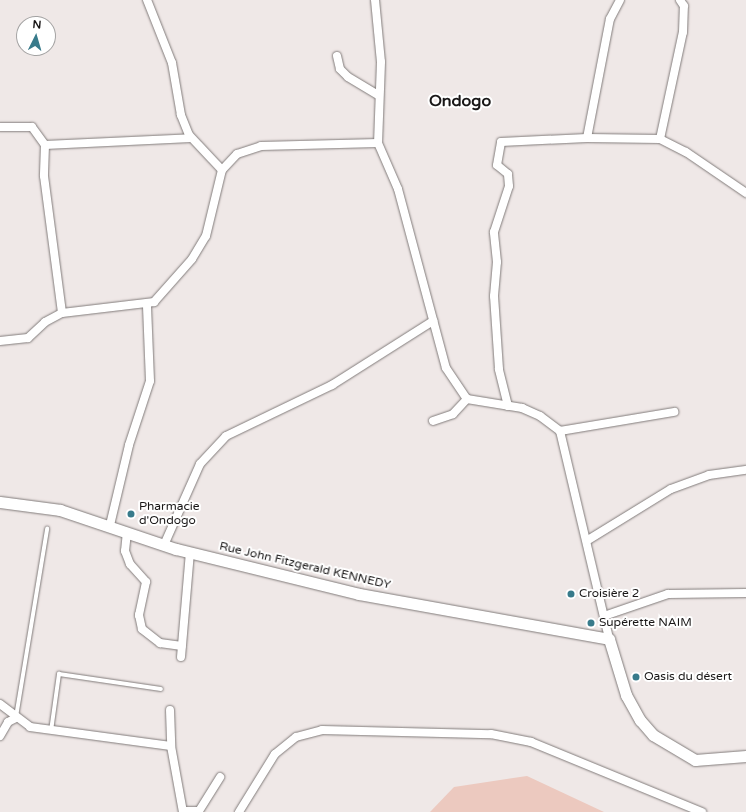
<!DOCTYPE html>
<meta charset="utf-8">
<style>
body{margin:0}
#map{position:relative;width:746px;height:812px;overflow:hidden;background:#efe8e7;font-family:"Varela Round",sans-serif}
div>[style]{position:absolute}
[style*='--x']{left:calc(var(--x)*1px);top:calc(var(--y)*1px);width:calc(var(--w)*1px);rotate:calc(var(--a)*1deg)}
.green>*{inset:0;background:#ecc9bf}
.roads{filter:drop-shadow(0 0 1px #817b7a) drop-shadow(0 0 1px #817b7a)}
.service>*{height:4px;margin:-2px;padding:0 2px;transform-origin:2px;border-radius:2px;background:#fff}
.minor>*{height:8px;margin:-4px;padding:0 4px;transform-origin:4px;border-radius:4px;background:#fff}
.tertiary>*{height:11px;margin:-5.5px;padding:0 5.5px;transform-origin:5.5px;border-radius:5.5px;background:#fff}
.dots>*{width:11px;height:11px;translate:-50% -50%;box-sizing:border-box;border:2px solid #fff;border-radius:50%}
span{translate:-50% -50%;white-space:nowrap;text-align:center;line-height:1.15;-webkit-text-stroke:4px #fff;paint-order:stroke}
.poi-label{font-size:12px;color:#191717}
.left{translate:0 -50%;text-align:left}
.street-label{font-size:12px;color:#191717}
.district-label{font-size:16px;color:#191717;font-weight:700}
.north{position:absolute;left:16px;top:16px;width:40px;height:40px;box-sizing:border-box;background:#fff;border:1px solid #a3a2a2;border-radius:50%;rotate:5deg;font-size:11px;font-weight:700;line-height:16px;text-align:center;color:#191717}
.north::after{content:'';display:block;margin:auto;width:14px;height:18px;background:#387b8b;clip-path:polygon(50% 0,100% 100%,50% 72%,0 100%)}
</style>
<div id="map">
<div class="green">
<i style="clip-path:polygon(527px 776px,604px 812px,430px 812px,454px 787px)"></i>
</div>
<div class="roads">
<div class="service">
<i style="--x:16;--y:717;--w:191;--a:-80.6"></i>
<i style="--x:51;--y:731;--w:58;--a:-82"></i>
<i style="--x:59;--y:674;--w:103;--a:8.4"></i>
</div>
<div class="minor">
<i style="--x:375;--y:0;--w:62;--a:84.5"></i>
<i style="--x:381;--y:62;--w:81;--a:92.1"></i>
<i style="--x:378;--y:143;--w:50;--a:66.5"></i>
<i style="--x:398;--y:189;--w:185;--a:75"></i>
<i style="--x:446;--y:368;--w:37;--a:56"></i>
<i style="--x:337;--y:56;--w:13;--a:77"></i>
<i style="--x:340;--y:69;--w:11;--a:45"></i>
<i style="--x:348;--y:77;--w:35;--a:31"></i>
<i style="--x:0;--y:127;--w:32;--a:0"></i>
<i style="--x:32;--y:127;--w:22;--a:54"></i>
<i style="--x:45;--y:145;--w:31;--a:92"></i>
<i style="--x:44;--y:176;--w:138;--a:82.5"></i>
<i style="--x:587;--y:138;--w:121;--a:-79.1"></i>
<i style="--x:610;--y:19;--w:21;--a:-62"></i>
<i style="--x:660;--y:139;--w:109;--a:-77.9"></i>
<i style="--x:683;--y:32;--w:26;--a:-88"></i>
<i style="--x:684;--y:6;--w:7;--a:-124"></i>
<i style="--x:45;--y:145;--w:146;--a:-2.7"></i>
<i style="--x:222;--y:170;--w:22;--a:-47"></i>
<i style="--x:237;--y:154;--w:25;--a:-18"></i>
<i style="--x:261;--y:146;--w:117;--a:-1.5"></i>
<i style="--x:0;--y:341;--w:28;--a:-6"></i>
<i style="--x:28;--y:338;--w:23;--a:-43"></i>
<i style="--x:45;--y:322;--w:19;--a:-28"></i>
<i style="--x:62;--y:313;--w:93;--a:-6.8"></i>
<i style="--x:154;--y:302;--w:57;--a:-48.5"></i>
<i style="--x:192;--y:259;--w:27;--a:-59"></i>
<i style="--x:206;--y:236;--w:68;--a:-76.4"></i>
<i style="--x:222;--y:170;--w:48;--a:-133.3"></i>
<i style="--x:189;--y:135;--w:22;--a:-112"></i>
<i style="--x:181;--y:115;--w:53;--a:-99.8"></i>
<i style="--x:172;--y:63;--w:68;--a:-111.6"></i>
<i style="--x:508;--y:406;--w:38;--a:-104"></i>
<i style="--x:499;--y:369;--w:73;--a:-93.9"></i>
<i style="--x:494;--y:296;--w:34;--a:-85"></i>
<i style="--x:497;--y:262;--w:30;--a:-96"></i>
<i style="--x:494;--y:232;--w:48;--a:-71.9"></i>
<i style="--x:509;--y:186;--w:12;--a:-95"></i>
<i style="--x:508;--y:174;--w:14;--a:-141"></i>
<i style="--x:497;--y:165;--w:23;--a:-80"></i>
<i style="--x:501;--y:142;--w:86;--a:-2.7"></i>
<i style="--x:587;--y:138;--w:73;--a:0.8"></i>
<i style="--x:660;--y:139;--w:29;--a:27"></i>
<i style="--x:686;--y:152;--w:73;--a:34.3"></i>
<i style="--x:433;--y:421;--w:21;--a:-19"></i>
<i style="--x:453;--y:414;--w:21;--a:-47"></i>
<i style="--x:467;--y:399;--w:56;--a:9.3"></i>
<i style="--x:522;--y:408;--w:20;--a:24"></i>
<i style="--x:540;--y:416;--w:25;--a:37"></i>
<i style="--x:560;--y:431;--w:214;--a:76.7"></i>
<i style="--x:560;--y:431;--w:116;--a:-9.5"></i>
<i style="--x:110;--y:525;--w:82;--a:-76.6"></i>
<i style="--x:129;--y:445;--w:67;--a:-71.8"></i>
<i style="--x:150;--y:381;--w:76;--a:-92.3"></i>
<i style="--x:127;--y:532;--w:19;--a:96"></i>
<i style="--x:125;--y:551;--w:14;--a:69"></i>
<i style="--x:130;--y:564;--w:24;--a:48"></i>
<i style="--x:146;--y:582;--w:34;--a:102"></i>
<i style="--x:139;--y:615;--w:14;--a:78"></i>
<i style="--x:142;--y:629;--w:23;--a:38"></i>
<i style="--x:160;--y:643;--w:22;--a:8"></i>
<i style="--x:588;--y:540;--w:97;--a:-31.6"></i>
<i style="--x:671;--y:489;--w:40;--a:-20.2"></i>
<i style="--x:709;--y:475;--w:37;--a:-8"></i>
<i style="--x:164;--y:545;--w:89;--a:-66"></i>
<i style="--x:200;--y:464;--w:38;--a:-47"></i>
<i style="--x:226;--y:436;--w:118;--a:-25.7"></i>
<i style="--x:332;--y:385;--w:120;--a:-32.4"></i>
<i style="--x:604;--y:616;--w:68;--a:-19"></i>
<i style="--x:668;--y:594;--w:78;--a:-0.7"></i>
<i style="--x:181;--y:657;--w:105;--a:-85.1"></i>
<i style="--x:0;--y:704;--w:38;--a:37"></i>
<i style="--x:30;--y:727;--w:142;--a:7.7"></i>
<i style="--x:170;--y:710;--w:36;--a:88"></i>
<i style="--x:171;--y:746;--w:67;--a:79.7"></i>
<i style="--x:0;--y:736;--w:16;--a:-60"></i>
<i style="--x:8;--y:722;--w:9;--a:-27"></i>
<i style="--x:183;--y:811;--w:16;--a:0"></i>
<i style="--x:199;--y:811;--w:40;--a:-58"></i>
<i style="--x:239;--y:812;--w:68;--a:-58.2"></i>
<i style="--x:275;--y:754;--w:27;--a:-39"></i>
<i style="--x:296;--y:737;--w:27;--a:-15"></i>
<i style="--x:322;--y:730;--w:169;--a:1.4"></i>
<i style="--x:491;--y:734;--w:41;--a:11.3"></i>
<i style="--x:531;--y:742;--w:185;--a:22.3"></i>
</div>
<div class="tertiary">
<i style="--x:0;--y:502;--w:61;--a:7.6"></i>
<i style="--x:60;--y:510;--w:122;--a:18.6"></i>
<i style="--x:176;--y:549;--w:188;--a:13.8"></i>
<i style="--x:359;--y:594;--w:254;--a:10.2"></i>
<i style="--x:609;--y:639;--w:59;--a:73.1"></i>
<i style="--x:626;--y:695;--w:29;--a:61"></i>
<i style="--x:640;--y:720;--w:20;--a:49"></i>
<i style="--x:653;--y:735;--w:49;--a:30.8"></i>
<i style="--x:695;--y:760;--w:51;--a:-4.5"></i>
</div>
</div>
<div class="dots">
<i style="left:131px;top:514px;background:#387b8b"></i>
<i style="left:571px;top:594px;background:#387b8b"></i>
<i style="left:591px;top:623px;background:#387b8b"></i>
<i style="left:636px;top:677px;background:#387b8b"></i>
</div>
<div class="poi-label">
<span class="left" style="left:139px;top:514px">Pharmacie<br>d'Ondogo</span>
<span class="left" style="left:579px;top:594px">Croisière 2</span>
<span class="left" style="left:599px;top:623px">Supérette NAIM</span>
<span class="left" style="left:644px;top:677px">Oasis du désert</span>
</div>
<div class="street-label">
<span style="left:305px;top:566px;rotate:13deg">Rue John Fitzgerald KENNEDY</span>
</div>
<div class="district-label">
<span style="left:460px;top:101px">Ondogo</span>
</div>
<div class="north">N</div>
</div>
